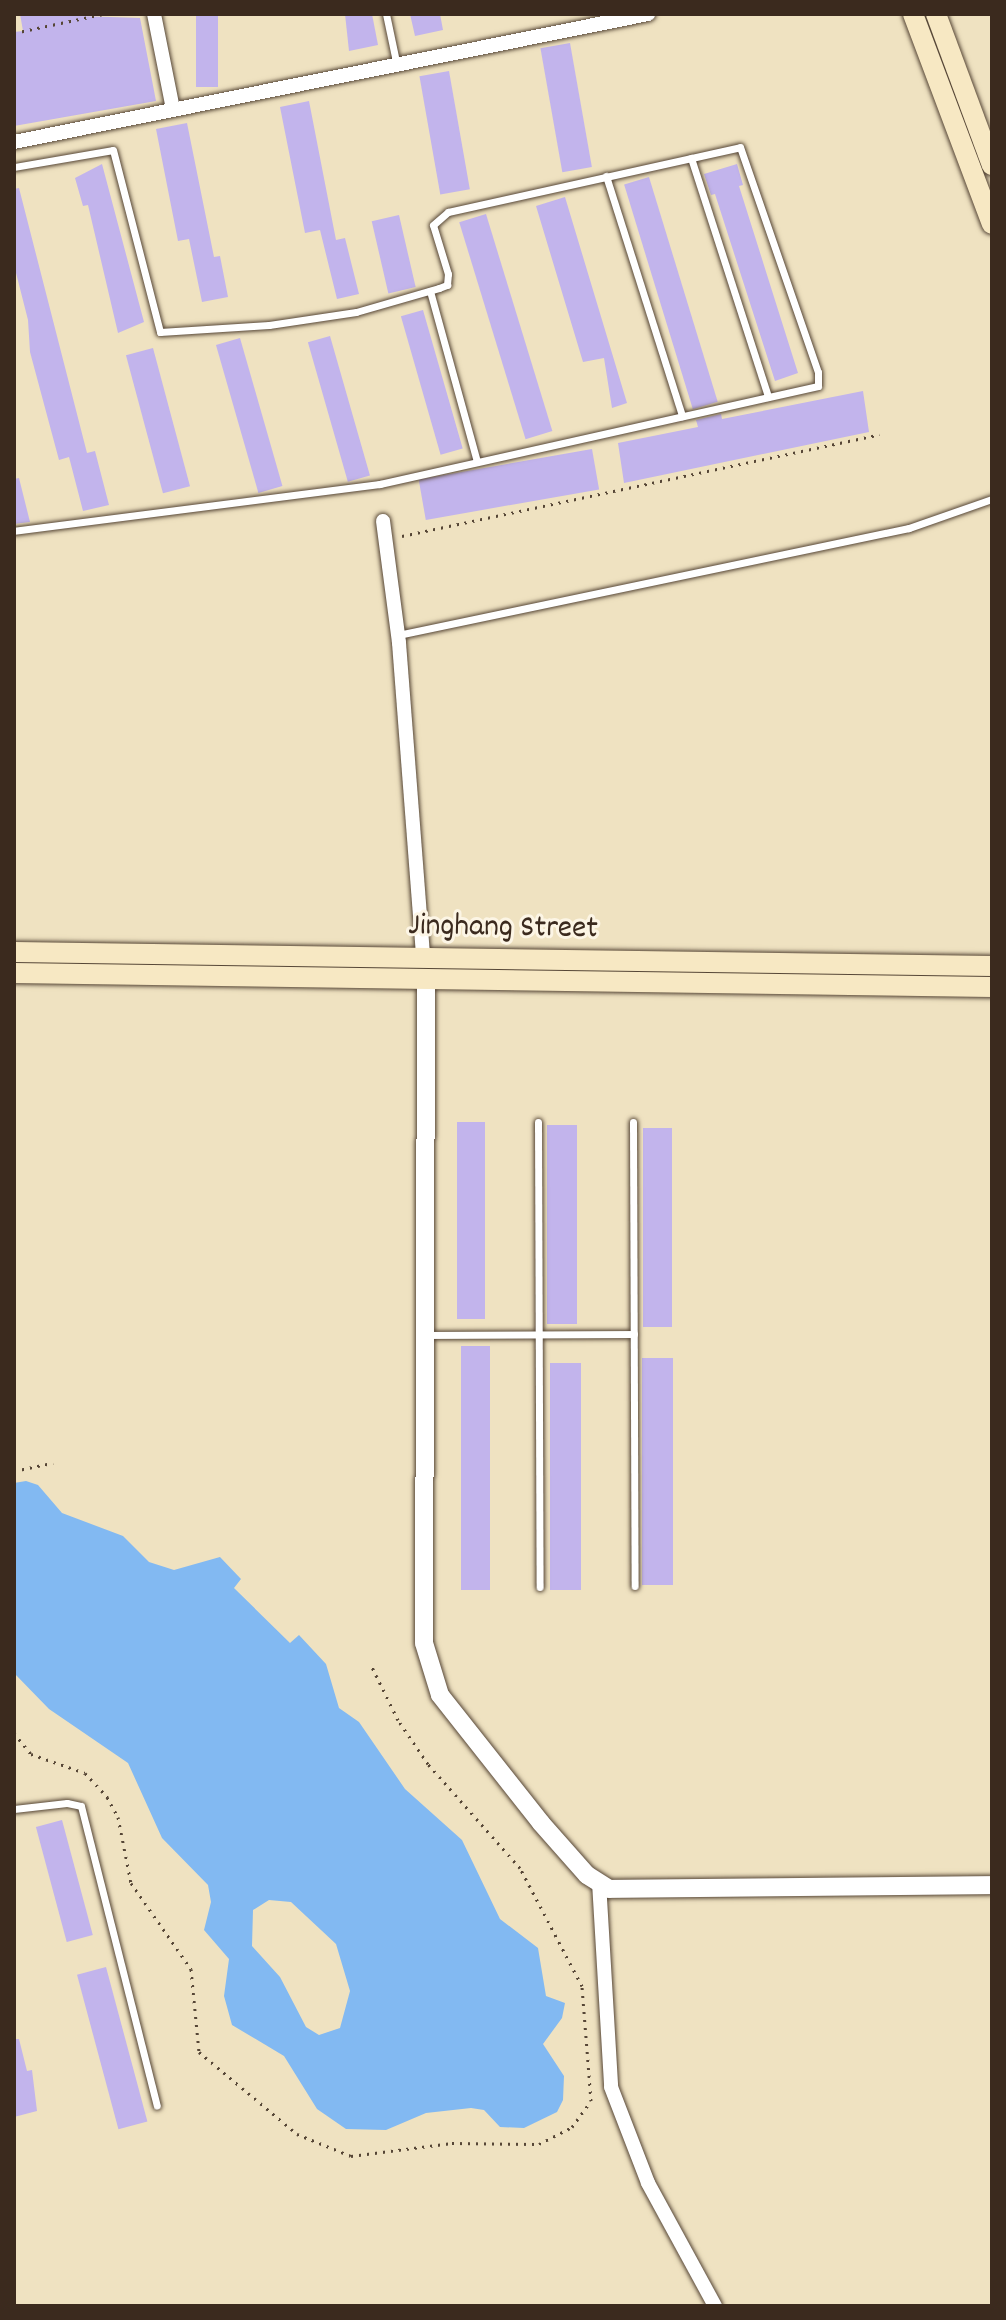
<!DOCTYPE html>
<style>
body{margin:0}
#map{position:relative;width:1006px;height:2320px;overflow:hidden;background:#efe2c1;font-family:Dekko,sans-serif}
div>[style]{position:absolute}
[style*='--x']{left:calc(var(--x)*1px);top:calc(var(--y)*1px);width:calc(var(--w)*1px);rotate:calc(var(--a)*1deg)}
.water>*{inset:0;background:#82b9f2}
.building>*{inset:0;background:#c2b4ec;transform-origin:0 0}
.path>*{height:3px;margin-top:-1.5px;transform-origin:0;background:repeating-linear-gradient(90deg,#564636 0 2px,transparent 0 8px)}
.roads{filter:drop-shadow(0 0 2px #564636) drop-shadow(0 0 2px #564636)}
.service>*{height:7px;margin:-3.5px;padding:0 3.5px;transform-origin:3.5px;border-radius:3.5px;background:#fff}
.minor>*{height:14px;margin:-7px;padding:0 7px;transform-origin:7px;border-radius:7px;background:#fff}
.tertiary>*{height:18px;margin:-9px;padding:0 9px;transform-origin:9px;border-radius:9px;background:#fff}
.secondary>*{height:20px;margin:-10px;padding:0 10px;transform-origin:10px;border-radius:10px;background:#f7e8c3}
span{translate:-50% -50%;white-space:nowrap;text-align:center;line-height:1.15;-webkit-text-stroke:6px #fcf5e5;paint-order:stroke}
.street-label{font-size:32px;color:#3b2a1e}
.frame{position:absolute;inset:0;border:16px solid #3b2a1e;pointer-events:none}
</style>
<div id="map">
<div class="water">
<i style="clip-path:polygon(evenodd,26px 1481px,38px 1485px,62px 1513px,123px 1536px,149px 1562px,174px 1570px,220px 1557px,241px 1579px,234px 1588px,290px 1643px,299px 1635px,326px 1664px,339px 1708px,359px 1722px,405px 1789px,462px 1840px,500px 1919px,538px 1948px,546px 1996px,565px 2003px,562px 2018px,543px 2044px,564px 2076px,563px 2100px,557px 2112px,524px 2128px,500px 2127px,484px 2110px,471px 2108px,426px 2113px,386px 2130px,346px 2129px,317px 2109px,284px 2056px,232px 2025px,224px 1996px,229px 1959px,204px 1930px,211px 1902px,208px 1885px,162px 1838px,128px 1763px,49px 1709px,14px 1673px,14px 1483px,26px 1481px,269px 1900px,291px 1902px,336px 1944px,350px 1991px,340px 2028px,319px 2035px,306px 2027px,280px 1977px,252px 1946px,253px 1910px,269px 1900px)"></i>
</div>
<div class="building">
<i style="clip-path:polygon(20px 14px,140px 18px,156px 101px,14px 126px,14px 32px,23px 31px)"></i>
<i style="left:196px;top:14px;width:22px;height:73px"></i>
<i style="clip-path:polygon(345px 14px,372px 14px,378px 45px,349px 51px)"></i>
<i style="clip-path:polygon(410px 14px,440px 14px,443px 30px,415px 36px)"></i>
<i style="left:570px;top:43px;width:126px;height:30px;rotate:80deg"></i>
<i style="left:449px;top:71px;width:120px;height:30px;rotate:80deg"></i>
<i style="clip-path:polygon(309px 101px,336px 240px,345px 238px,359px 294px,337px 299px,320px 230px,305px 233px,280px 107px)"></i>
<i style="clip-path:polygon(187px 123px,214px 257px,220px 256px,228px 297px,202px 302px,189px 239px,178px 241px,156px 129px)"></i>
<i style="clip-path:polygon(102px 164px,144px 322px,118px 333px,88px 205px,83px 206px,75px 178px)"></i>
<i style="clip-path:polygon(737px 164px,743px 185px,739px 186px,798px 373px,775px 381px,715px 194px,711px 195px,704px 174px)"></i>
<i style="left:649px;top:177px;width:235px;height:26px;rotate:73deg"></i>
<i style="clip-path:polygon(19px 188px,87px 453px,95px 451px,109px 505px,83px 511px,69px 457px,59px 460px,30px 352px,28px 320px,14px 265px,14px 189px)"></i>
<i style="clip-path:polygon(565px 197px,627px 403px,612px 408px,604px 358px,583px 362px,536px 206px)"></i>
<i style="left:486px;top:214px;width:227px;height:28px;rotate:73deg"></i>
<i style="left:399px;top:215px;width:74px;height:28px;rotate:77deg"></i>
<i style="left:423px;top:310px;width:144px;height:23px;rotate:74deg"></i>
<i style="left:330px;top:336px;width:145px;height:23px;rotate:74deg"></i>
<i style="left:240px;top:338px;width:154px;height:25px;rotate:74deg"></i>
<i style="left:153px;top:348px;width:143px;height:28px;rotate:75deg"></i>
<i style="clip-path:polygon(863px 391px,869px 432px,624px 483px,618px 443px,698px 427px,696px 420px,721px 414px,722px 419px)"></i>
<i style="left:592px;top:449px;width:41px;height:176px;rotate:80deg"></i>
<i style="clip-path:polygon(19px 478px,30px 522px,14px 524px,14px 479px)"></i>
<i style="left:457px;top:1122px;width:28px;height:197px"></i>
<i style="left:547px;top:1125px;width:30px;height:199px"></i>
<i style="left:643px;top:1128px;width:29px;height:199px"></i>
<i style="left:461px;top:1346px;width:29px;height:244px"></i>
<i style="left:642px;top:1358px;width:31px;height:227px"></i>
<i style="left:550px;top:1363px;width:31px;height:227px"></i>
<i style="left:62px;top:1820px;width:119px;height:27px;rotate:75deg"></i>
<i style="left:106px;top:1967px;width:160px;height:30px;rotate:75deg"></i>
<i style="clip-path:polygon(14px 2039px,19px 2039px,27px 2071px,32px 2070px,37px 2111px,14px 2117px)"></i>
</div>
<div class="path">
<i style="--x:14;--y:33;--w:91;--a:-12.1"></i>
<i style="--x:402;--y:536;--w:488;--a:-12"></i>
<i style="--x:14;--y:1471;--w:40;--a:-12"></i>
<i style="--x:14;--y:1733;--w:27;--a:51"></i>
<i style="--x:31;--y:1754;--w:57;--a:19.4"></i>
<i style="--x:85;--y:1773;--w:33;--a:47"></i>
<i style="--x:107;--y:1797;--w:23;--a:61"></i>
<i style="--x:118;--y:1817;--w:67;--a:78.9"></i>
<i style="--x:131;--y:1883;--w:105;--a:55.1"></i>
<i style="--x:191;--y:1969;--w:83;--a:84.5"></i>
<i style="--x:199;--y:2052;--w:128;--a:39.9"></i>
<i style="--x:297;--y:2134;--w:58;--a:22.2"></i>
<i style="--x:351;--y:2156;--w:102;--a:-7.3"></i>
<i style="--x:452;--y:2143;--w:87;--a:0.7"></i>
<i style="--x:539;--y:2144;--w:37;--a:-27"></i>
<i style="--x:572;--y:2127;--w:32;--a:-54"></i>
<i style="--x:591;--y:2101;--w:115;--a:-94.5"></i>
<i style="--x:582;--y:1986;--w:133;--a:-117.7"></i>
<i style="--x:520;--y:1868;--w:139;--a:-131.5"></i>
<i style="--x:428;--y:1764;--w:53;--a:-124.3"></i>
<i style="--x:398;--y:1720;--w:61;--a:-116.1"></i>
</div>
<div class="roads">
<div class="service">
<i style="--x:386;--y:14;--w:53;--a:78.1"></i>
<i style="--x:691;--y:158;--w:251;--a:72.1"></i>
<i style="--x:14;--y:167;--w:100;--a:-9.7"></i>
<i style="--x:113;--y:150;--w:188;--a:75.5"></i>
<i style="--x:160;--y:332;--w:109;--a:-3.7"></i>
<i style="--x:269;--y:325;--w:88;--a:-8.5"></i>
<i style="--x:356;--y:312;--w:86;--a:-16.1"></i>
<i style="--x:439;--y:288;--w:9;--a:-21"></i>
<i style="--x:447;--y:285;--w:11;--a:-85"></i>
<i style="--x:448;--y:274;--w:51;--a:-107"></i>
<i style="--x:433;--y:225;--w:20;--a:-41"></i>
<i style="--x:448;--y:212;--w:299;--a:-12.5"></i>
<i style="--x:740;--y:147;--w:238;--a:70.9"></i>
<i style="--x:818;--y:372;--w:14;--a:90"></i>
<i style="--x:818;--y:386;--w:449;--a:167.4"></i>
<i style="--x:380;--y:484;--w:369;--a:172.7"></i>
<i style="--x:606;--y:176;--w:252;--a:72.4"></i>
<i style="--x:430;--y:291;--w:177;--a:74.6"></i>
<i style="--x:398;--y:635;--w:522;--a:-11.83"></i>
<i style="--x:909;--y:528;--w:88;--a:-19.3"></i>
<i style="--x:538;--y:1122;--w:465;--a:89.8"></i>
<i style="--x:633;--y:1122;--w:464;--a:89.8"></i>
<i style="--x:425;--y:1335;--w:209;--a:-0.3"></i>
<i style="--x:14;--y:1809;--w:53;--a:-6.5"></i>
<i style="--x:67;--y:1803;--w:14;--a:12"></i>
<i style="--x:81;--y:1806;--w:309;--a:75.8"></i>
</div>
<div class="minor">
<i style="--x:154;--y:14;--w:97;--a:78.7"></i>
<i style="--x:14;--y:142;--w:647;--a:-11.41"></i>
<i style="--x:383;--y:521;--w:123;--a:82.5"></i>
<i style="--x:399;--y:643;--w:316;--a:85.6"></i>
<i style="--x:599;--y:1882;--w:205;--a:86.6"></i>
<i style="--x:611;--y:2087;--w:103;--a:68.9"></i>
<i style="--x:648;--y:2183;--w:140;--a:61.4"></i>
</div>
<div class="tertiary">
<i style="--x:426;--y:979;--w:664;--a:90.17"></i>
<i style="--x:424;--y:1643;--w:54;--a:72.9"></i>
<i style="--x:440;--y:1695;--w:163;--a:51.7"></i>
<i style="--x:541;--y:1823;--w:69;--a:48.5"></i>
<i style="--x:587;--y:1875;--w:26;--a:32"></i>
<i style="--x:609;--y:1889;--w:383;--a:-0.6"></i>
</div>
<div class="secondary">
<i style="--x:913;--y:14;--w:224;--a:69.4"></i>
<i style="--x:936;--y:14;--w:161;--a:69.7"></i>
<i style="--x:14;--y:952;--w:978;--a:0.82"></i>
<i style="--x:14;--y:973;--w:978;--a:0.82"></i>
</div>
</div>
<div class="street-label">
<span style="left:503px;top:929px;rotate:1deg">Jinghang Street</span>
</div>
<div class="frame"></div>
</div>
